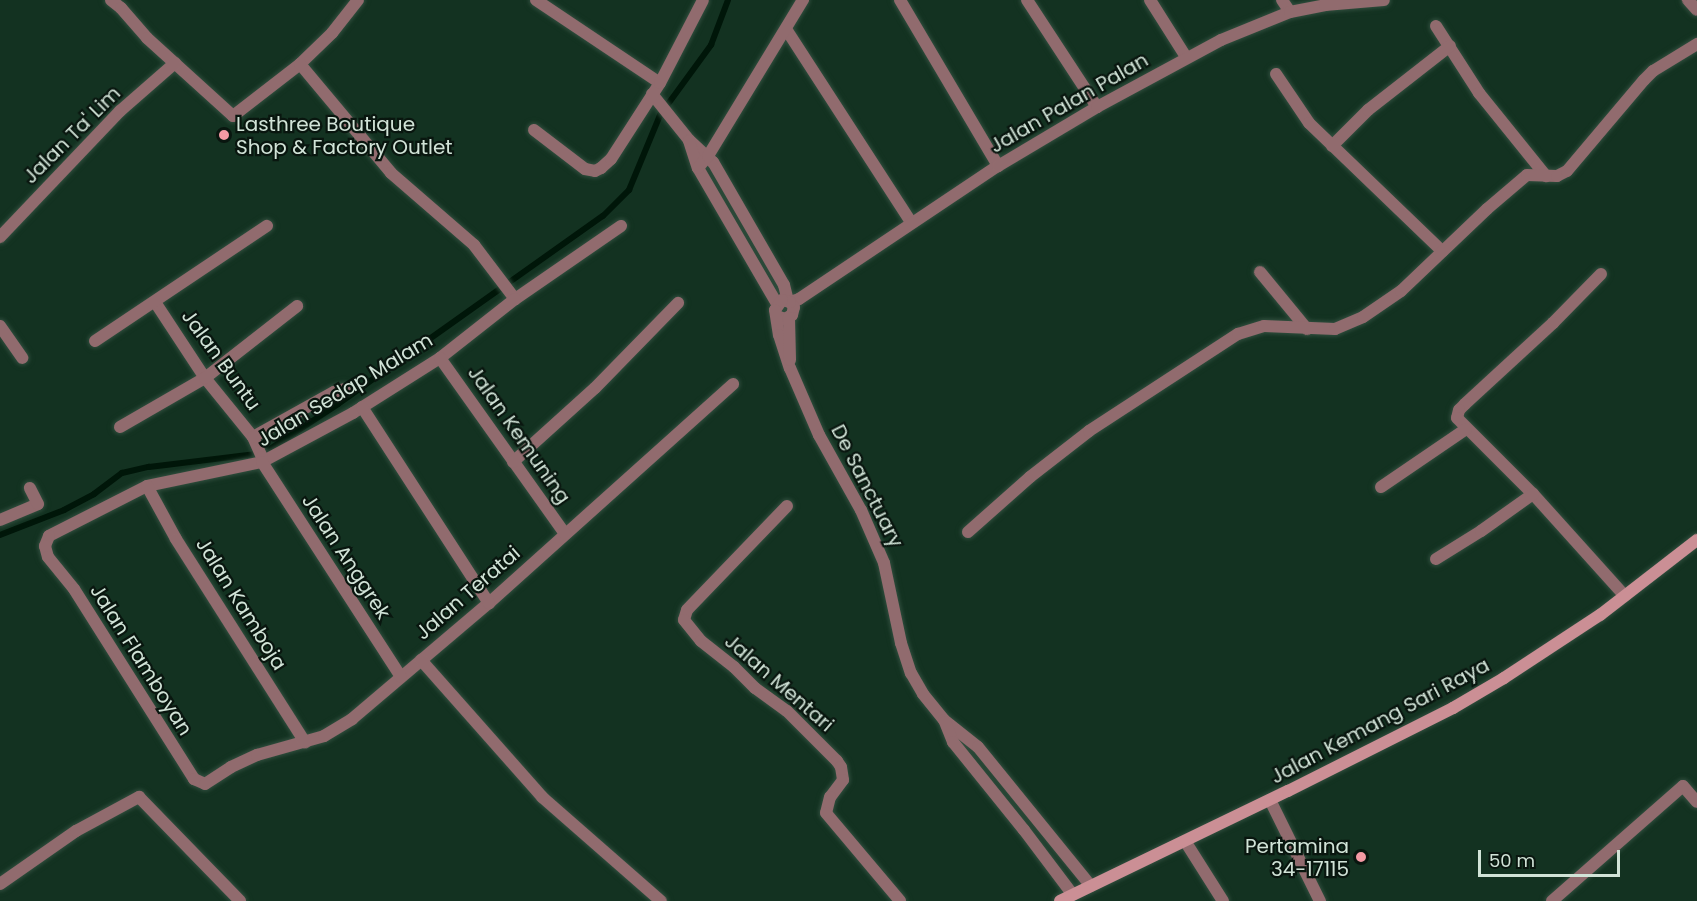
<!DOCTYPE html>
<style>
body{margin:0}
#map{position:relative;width:1697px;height:901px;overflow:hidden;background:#133221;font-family:Poppins,sans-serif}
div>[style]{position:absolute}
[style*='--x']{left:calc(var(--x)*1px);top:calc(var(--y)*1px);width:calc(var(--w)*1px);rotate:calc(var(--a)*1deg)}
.stream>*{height:6px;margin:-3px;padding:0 3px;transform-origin:3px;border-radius:3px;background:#001609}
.roads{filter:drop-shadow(0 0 2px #314e3e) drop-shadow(0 0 2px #314e3e)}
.minor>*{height:12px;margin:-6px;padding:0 6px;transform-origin:6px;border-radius:6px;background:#916b6e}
.tertiary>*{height:12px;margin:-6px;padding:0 6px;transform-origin:6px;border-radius:6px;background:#916b6e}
.secondary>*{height:12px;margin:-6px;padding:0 6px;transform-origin:6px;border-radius:6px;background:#cb8f95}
.dots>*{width:16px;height:16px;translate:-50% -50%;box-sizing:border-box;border:3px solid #09160f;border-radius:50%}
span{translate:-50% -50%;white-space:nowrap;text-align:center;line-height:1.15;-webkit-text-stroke:4.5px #09160f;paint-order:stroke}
.street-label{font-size:20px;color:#d1e3d7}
.poi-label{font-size:20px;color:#d1e3d7}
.left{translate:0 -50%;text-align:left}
.right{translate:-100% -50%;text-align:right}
.scale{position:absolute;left:1478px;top:850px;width:142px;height:27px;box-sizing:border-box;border:3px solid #d1e3d7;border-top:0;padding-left:8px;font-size:18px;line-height:21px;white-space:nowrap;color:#d1e3d7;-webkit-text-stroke:4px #09160f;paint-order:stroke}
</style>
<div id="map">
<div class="stream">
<i style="--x:0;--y:535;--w:69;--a:-21.3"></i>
<i style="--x:64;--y:510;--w:34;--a:-28"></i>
<i style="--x:94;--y:494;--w:35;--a:-37"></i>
<i style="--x:122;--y:473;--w:28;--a:-13"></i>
<i style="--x:149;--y:467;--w:116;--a:-6.9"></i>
<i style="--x:264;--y:453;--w:89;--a:-33.5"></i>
<i style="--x:338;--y:404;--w:325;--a:-35.4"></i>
<i style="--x:603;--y:216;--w:37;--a:-45"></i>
<i style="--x:629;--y:190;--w:81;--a:-67.5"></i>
<i style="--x:660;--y:115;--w:87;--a:-53.9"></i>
<i style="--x:711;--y:45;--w:48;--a:-69.3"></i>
</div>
<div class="roads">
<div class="minor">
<i style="--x:111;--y:0;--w:13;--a:39"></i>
<i style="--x:121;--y:8;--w:40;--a:49"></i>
<i style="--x:147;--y:38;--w:116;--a:42.2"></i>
<i style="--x:233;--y:116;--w:85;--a:-37.8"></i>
<i style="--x:300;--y:64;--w:45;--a:-44.1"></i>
<i style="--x:332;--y:33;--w:42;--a:-51.8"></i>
<i style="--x:536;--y:0;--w:149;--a:33.8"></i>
<i style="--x:900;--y:0;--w:193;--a:59.4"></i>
<i style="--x:1027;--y:0;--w:128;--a:56.8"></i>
<i style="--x:1150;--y:0;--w:67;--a:57.7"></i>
<i style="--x:1282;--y:0;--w:14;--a:56"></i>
<i style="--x:1688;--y:0;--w:13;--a:48"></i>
<i style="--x:1436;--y:26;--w:80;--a:57.3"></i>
<i style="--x:1479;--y:93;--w:107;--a:51.1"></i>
<i style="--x:786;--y:29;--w:230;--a:57.1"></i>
<i style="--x:300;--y:64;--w:142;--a:50.1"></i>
<i style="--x:391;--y:173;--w:110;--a:40.9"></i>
<i style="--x:474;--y:245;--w:68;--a:52.8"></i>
<i style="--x:1276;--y:74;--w:59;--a:56"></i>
<i style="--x:1309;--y:123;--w:185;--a:43.9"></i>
<i style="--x:652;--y:94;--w:59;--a:51.2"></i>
<i style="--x:689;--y:140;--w:33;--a:43"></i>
<i style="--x:713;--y:162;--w:142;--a:60"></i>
<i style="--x:784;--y:285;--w:16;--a:76"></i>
<i style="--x:534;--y:130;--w:64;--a:37.4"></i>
<i style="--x:585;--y:169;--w:10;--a:11"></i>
<i style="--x:595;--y:171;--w:7;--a:-27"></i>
<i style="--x:601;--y:168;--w:13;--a:-42"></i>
<i style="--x:611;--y:159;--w:90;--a:-57.2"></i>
<i style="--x:660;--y:83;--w:93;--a:-62.6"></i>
<i style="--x:689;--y:141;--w:28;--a:72"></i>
<i style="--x:698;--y:168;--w:157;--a:59.8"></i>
<i style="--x:1332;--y:146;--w:51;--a:-45"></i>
<i style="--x:1368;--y:110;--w:104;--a:-38"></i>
<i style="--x:698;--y:168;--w:16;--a:-50"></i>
<i style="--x:708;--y:156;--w:183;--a:-58.7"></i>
<i style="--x:621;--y:226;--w:129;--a:145.4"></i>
<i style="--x:515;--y:299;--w:95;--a:141.8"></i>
<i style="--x:440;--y:358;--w:103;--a:147.7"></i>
<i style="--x:353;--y:413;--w:103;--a:151.7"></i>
<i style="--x:262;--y:462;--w:117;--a:168.2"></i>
<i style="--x:147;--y:486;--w:110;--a:153"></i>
<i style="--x:49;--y:536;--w:11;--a:112"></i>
<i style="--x:45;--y:546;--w:11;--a:75"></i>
<i style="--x:48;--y:557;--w:41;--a:50.9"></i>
<i style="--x:74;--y:589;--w:225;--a:57.7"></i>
<i style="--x:194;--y:779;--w:12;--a:24"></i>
<i style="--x:205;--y:784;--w:31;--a:-33"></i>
<i style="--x:231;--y:767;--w:29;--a:-25"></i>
<i style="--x:257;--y:755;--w:70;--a:-15.8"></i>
<i style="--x:324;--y:736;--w:33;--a:-31"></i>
<i style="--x:352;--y:719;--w:180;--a:-40.3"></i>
<i style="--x:489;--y:603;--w:328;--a:-41.9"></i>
<i style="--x:0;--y:237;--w:174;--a:-46.4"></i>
<i style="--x:120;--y:111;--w:73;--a:-41.1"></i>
<i style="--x:1260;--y:272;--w:74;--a:50.5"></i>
<i style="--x:1601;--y:274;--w:69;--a:134.4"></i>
<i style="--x:1553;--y:323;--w:120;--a:137.4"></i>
<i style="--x:1465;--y:404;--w:8;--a:135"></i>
<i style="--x:1459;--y:410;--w:8;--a:104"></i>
<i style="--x:1457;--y:418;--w:107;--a:45"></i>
<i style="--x:1533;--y:494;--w:137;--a:48"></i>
<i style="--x:155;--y:302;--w:91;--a:56.7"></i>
<i style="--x:205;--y:378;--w:76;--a:50.9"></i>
<i style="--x:253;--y:437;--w:22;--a:66"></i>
<i style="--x:262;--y:457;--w:5;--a:90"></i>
<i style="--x:262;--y:462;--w:256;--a:57.1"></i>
<i style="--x:790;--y:302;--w:9;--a:-18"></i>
<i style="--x:799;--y:299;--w:239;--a:-33.8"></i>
<i style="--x:998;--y:166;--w:115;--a:-30.8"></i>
<i style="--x:1097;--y:107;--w:141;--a:-28.4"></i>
<i style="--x:1221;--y:40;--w:74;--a:-22.1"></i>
<i style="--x:1290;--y:12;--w:36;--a:-11"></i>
<i style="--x:1325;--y:5;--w:59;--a:-4.8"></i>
<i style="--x:777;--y:316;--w:9;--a:21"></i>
<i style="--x:785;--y:319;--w:8;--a:-30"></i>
<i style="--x:792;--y:315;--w:8;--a:-76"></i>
<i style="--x:794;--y:307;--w:6;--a:-129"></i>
<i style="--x:790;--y:302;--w:8;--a:-166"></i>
<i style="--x:782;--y:300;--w:12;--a:125"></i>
<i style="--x:775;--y:310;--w:25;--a:81"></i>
<i style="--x:779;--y:335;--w:35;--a:72"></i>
<i style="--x:790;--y:368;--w:73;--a:66.6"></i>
<i style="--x:819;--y:435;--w:86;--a:60.8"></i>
<i style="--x:861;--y:510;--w:58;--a:66.5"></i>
<i style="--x:884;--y:563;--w:82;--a:78"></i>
<i style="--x:901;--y:643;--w:32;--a:72"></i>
<i style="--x:911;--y:673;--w:24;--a:60"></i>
<i style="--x:923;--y:694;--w:33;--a:51"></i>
<i style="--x:944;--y:720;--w:43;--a:38.5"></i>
<i style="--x:978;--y:747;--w:179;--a:50.9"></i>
<i style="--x:789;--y:318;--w:42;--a:88.6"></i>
<i style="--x:0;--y:326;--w:39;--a:55"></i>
<i style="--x:95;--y:341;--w:207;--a:-33.8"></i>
<i style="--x:440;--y:358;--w:216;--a:54.6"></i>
<i style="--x:362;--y:407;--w:234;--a:57.1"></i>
<i style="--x:120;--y:427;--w:98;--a:-30"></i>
<i style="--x:205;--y:378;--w:117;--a:-38"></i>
<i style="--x:253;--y:437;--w:93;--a:-29.1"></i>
<i style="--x:334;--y:392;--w:11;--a:-15"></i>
<i style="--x:513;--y:462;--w:110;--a:-42.1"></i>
<i style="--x:595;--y:388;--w:119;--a:-45.7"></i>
<i style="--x:147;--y:486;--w:60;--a:61.3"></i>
<i style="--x:176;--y:539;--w:241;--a:57.6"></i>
<i style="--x:1381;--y:487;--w:103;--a:-34.3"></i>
<i style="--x:787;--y:506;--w:144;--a:133.9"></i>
<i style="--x:687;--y:610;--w:10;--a:107"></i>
<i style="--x:684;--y:620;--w:27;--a:51"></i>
<i style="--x:701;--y:641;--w:42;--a:38.2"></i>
<i style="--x:734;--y:667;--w:30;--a:45"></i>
<i style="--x:755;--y:688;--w:39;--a:36"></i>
<i style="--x:787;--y:711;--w:71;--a:45"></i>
<i style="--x:837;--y:761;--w:7;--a:56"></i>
<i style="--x:841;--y:767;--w:13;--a:81"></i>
<i style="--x:843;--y:780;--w:21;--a:127"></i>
<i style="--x:830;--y:797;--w:16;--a:104"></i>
<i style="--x:826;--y:813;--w:115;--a:49.9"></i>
<i style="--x:0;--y:520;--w:41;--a:-22.8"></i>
<i style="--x:38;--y:504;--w:18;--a:-117"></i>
<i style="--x:968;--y:532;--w:83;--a:-41.6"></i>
<i style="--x:1030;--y:477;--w:75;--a:-37.9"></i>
<i style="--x:1089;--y:431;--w:178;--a:-33.1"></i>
<i style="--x:1238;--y:334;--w:27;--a:-17"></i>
<i style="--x:1264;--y:326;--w:71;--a:2.4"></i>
<i style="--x:1335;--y:329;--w:30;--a:-23"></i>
<i style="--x:1363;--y:317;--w:46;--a:-34.4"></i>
<i style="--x:1401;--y:291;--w:119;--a:-43.6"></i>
<i style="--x:1487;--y:209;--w:52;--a:-40.4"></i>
<i style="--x:1527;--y:175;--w:30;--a:2"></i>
<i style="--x:1557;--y:176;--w:11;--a:-27"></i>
<i style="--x:1567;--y:171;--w:119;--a:-49.8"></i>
<i style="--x:1644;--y:80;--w:13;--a:-45"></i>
<i style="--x:1653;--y:71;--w:52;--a:-31.5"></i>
<i style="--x:1436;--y:559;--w:53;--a:-31.9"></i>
<i style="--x:1481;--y:531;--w:64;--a:-35.4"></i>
<i style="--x:421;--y:660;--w:183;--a:48.5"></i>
<i style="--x:542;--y:797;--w:158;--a:41.2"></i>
<i style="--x:945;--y:722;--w:22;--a:68"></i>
<i style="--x:953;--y:742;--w:113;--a:51.1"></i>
<i style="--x:1024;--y:830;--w:81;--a:53"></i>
<i style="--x:1185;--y:841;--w:71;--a:57.7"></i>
<i style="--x:0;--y:884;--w:93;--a:-34.9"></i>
<i style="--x:76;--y:831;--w:72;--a:-28.4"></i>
<i style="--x:139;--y:797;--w:145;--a:45.8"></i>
<i style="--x:1552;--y:901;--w:174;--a:-41.3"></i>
<i style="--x:1683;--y:786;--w:21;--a:49"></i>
</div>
<div class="tertiary">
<i style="--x:1270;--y:800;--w:113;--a:63.7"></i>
</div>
<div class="secondary">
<i style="--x:1060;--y:901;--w:253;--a:-25.8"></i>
<i style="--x:1288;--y:791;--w:185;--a:-26.7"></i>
<i style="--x:1453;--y:708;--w:59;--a:-30.5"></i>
<i style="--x:1504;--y:678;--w:115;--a:-33.3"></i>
<i style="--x:1600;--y:615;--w:123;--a:-37.7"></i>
</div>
</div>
<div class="dots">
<i style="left:224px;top:135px;background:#f49aa4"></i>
<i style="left:1361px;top:857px;background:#f49aa4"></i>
</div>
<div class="street-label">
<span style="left:1069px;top:103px;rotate:-30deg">Jalan Palan Palan</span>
<span style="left:72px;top:135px;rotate:-45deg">Jalan Ta' Lim</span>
<span style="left:221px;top:360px;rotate:54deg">Jalan Buntu</span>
<span style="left:345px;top:390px;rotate:-31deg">Jalan Sedap Malam</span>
<span style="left:519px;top:435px;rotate:55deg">Jalan Kemuning</span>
<span style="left:867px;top:486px;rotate:63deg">De Sanctuary</span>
<span style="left:346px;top:557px;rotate:57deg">Jalan Anggrek</span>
<span style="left:468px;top:593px;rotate:-41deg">Jalan Teratai</span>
<span style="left:241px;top:604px;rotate:58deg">Jalan Kamboja</span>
<span style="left:141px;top:660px;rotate:58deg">Jalan Flamboyan</span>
<span style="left:779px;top:683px;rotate:41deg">Jalan Mentari</span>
<span style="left:1380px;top:721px;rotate:-28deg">Jalan Kemang Sari Raya</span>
</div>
<div class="poi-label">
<span class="left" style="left:236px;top:136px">Lasthree Boutique<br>Shop &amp; Factory Outlet</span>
<span class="right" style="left:1349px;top:858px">Pertamina<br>34-17115</span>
</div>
<div class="scale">50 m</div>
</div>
